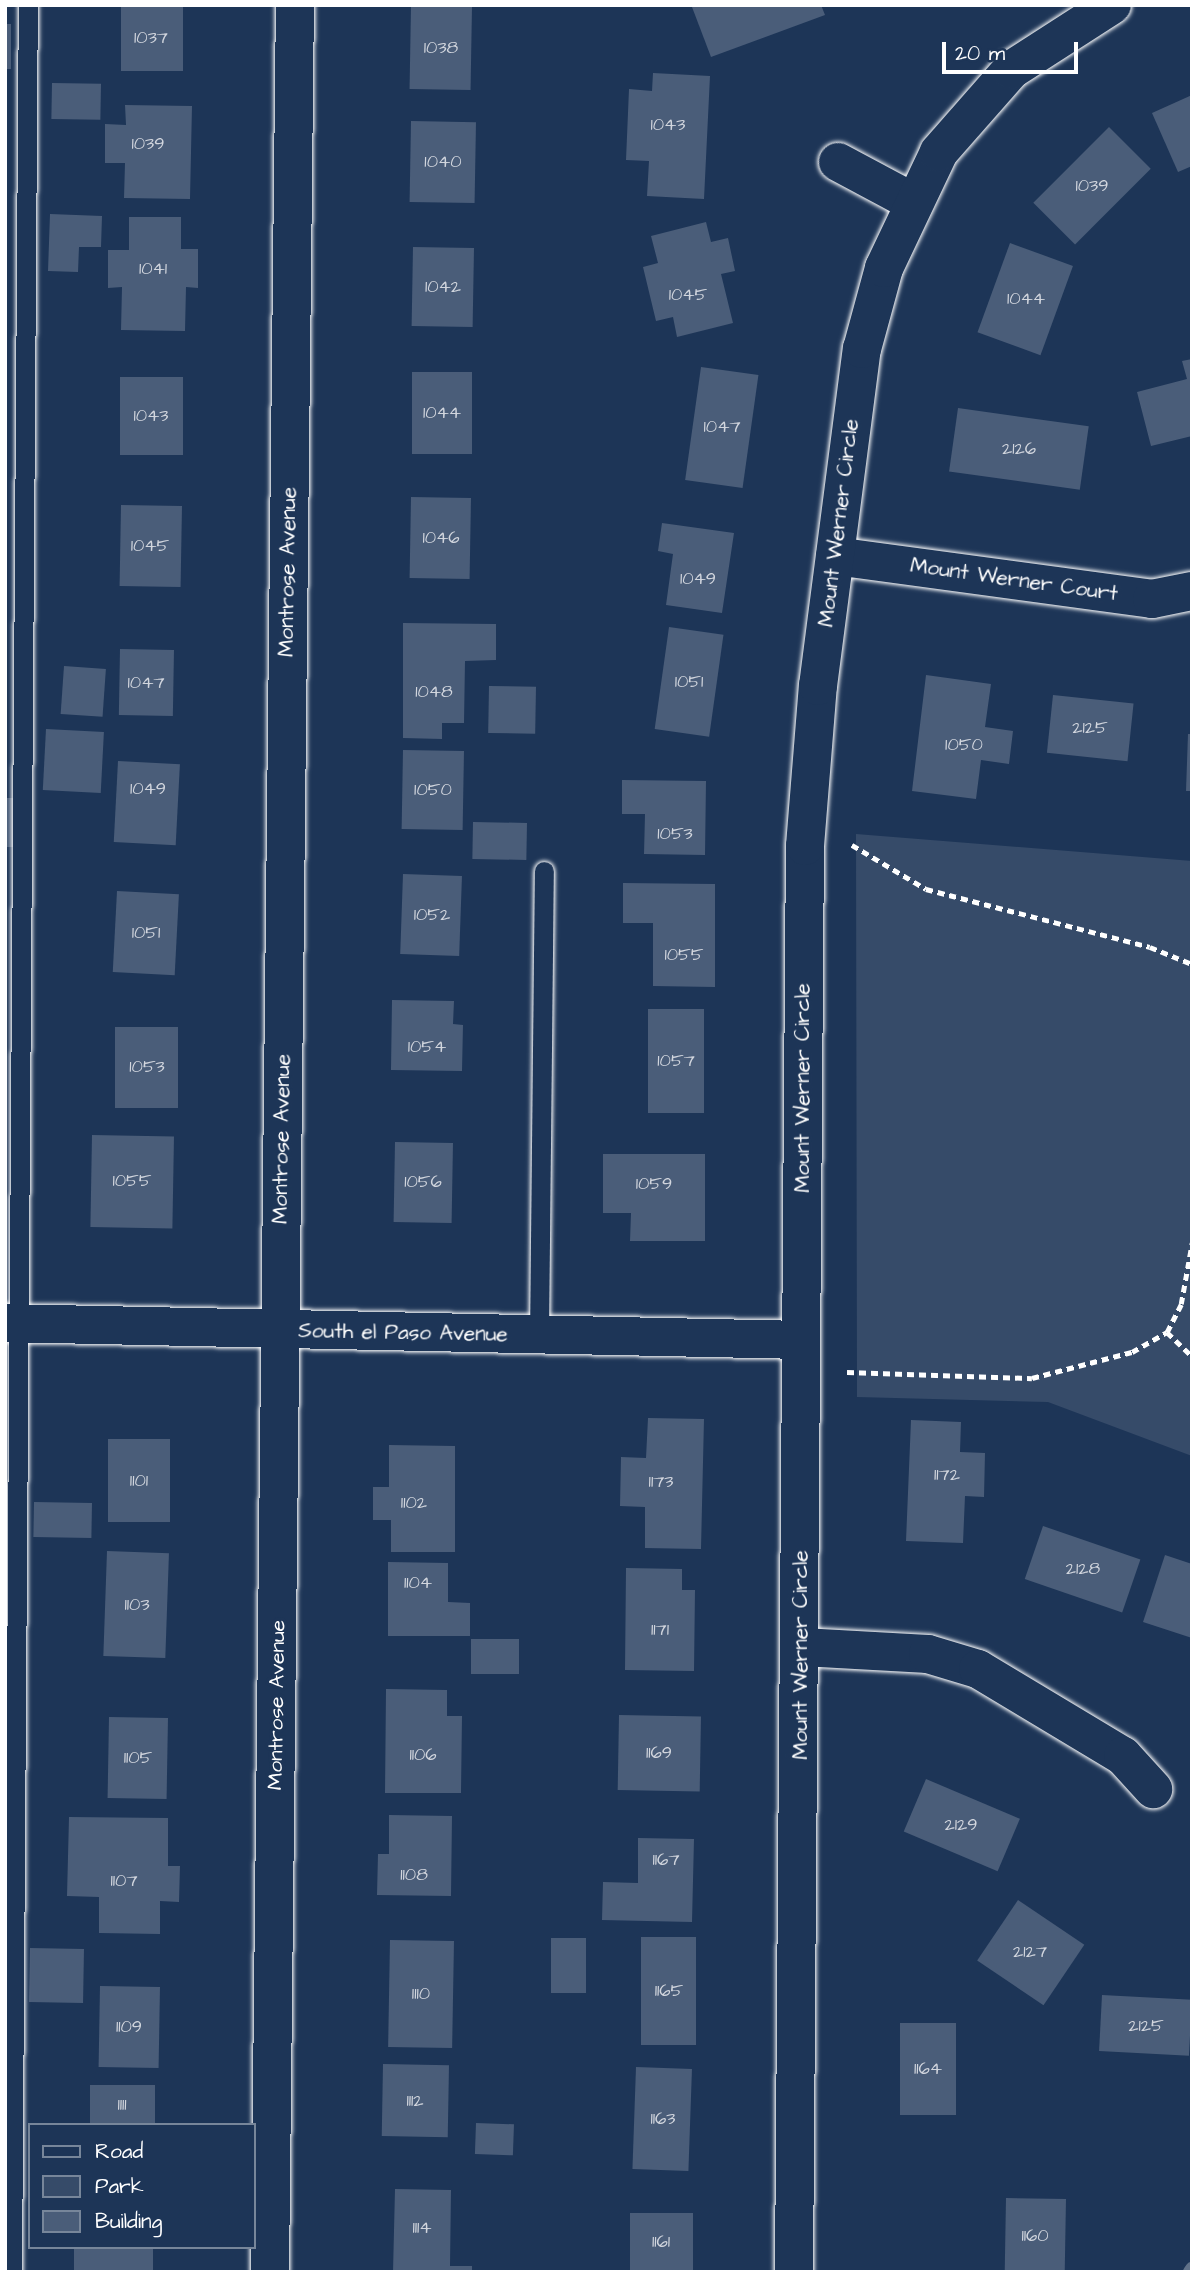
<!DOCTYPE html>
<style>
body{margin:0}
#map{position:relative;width:1197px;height:2277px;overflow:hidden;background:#1d3557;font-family:"Architects Daughter",sans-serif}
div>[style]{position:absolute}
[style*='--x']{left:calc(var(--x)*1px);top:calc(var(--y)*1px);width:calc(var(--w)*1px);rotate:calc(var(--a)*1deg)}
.green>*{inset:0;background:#364b69}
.stream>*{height:14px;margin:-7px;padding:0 7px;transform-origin:7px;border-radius:7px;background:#617289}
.building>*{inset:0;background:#4a5d79;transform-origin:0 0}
.path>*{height:4.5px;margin-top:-2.25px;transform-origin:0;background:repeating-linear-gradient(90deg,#fff 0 7px,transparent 0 12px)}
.roads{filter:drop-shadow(0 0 2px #fff) drop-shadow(0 0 2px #fff)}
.service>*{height:19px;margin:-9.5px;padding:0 9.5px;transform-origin:9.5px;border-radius:9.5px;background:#1d3557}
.minor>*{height:38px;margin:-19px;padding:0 19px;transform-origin:19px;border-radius:19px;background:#1d3557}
span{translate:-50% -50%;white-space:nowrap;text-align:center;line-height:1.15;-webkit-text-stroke:7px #1d3557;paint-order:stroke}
.number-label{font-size:18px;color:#d2d6de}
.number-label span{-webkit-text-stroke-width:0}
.street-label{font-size:21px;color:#fff}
.frame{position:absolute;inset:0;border:7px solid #fff;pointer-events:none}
.legend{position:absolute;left:28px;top:2123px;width:228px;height:126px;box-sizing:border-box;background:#1d3557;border:2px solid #77869a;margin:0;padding:9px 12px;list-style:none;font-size:21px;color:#fff}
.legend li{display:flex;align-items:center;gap:14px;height:35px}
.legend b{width:35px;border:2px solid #77869a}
.scale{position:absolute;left:942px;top:42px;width:136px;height:32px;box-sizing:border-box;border:4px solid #fff;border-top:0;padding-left:9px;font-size:21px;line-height:24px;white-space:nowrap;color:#fff;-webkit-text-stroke:5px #1d3557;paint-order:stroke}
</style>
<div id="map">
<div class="green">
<i style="clip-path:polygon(856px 834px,1192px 861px,1192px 1456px,1048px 1402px,857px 1397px)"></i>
</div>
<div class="stream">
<i style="--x:1190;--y:2272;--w:4;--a:-56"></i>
</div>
<div class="building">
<i style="left:121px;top:5px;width:62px;height:66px"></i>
<i style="clip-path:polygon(821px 5px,825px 15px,711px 57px,692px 7px)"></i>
<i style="left:411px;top:6px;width:61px;height:83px;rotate:1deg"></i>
<i style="left:5px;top:24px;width:6px;height:45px"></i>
<i style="clip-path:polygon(653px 73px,710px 76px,704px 199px,647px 196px,649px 161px,626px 160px,629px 89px,652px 91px)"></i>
<i style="left:52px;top:83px;width:49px;height:36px;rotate:1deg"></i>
<i style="clip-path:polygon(1192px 95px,1192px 166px,1178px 172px,1152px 113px)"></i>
<i style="clip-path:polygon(125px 105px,192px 106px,190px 199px,124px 198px,125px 163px,105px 163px,105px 124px,126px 125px)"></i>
<i style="left:411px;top:121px;width:65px;height:81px;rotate:1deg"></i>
<i style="left:1109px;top:127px;width:59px;height:107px;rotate:45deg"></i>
<i style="clip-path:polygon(50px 214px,102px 216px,101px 247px,79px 247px,78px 272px,48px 271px)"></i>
<i style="clip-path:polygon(129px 217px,181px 217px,181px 249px,198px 249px,198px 288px,186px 287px,185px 331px,121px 330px,122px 287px,108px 288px,108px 250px,129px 250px)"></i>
<i style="clip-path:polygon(706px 222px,711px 242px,728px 238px,735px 271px,721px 274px,733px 323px,677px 337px,673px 317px,656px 321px,643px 267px,658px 263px,651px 236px)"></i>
<i style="left:1010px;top:243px;width:67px;height:95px;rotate:20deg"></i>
<i style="left:413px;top:247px;width:61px;height:79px;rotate:1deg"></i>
<i style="clip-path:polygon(1192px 359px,1192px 436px,1151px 446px,1137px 392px,1187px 379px,1182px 361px)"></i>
<i style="left:701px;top:367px;width:58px;height:114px;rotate:8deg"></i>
<i style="left:412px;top:372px;width:60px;height:82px"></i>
<i style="left:120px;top:377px;width:63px;height:78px"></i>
<i style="left:958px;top:408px;width:132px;height:64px;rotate:8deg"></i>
<i style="left:411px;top:497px;width:60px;height:81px;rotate:1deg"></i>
<i style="left:121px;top:505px;width:61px;height:81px;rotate:1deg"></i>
<i style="clip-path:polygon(662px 523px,734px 533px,722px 613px,666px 605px,673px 554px,658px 551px)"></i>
<i style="clip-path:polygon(403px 623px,496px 624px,496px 660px,465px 661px,464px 723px,442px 723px,442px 739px,403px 738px)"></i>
<i style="left:669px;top:627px;width:55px;height:103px;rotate:8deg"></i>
<i style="left:120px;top:649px;width:54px;height:66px;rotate:1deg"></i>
<i style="left:64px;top:666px;width:42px;height:48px;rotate:4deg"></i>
<i style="clip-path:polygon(926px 675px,991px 684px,985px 727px,1013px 731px,1009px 764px,981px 760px,976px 799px,912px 791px)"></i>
<i style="left:489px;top:686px;width:47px;height:47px;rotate:1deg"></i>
<i style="left:1053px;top:695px;width:81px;height:58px;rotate:6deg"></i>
<i style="left:46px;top:729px;width:58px;height:61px;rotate:3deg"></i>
<i style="clip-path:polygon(1188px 734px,1192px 734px,1192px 791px,1186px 791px)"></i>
<i style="left:403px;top:750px;width:61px;height:79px;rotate:1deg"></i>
<i style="left:118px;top:761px;width:62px;height:81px;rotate:3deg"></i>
<i style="clip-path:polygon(622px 780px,706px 781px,705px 855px,644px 854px,645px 814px,622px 814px)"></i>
<i style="left:5px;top:798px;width:8px;height:49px"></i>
<i style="left:473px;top:822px;width:54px;height:37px;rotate:1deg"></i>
<i style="left:403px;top:874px;width:59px;height:80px;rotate:2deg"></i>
<i style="clip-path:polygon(623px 883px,715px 884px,715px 987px,653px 986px,653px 923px,623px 923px)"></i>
<i style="left:117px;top:891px;width:62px;height:81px;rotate:3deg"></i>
<i style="clip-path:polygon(392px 1000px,454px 1001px,453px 1024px,463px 1025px,462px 1071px,391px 1070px)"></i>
<i style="left:648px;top:1009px;width:56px;height:104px"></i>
<i style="left:115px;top:1027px;width:63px;height:81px"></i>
<i style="left:92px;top:1135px;width:82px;height:92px;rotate:1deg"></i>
<i style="left:395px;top:1142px;width:58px;height:80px;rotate:1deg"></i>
<i style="clip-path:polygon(603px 1154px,705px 1154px,705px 1241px,630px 1241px,631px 1213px,603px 1213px)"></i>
<i style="clip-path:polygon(648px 1418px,704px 1419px,701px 1549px,645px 1548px,645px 1507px,620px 1506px,621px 1457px,646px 1458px)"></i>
<i style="clip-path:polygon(911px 1420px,961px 1422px,960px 1452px,985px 1453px,984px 1497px,965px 1496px,963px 1543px,906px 1541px)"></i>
<i style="left:170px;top:1439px;width:83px;height:62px;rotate:90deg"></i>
<i style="clip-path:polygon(389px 1445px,455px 1446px,455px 1552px,391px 1552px,391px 1520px,373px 1520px,373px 1487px,389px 1487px)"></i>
<i style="left:34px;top:1502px;width:58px;height:35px;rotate:1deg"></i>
<i style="left:1043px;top:1526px;width:103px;height:56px;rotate:19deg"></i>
<i style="left:107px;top:1551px;width:62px;height:105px;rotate:2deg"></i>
<i style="clip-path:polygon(1165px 1555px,1192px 1564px,1192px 1638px,1143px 1622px)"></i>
<i style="clip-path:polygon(388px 1562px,448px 1563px,448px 1602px,470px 1603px,470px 1636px,388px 1636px)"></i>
<i style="clip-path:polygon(626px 1568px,682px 1569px,682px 1590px,695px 1590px,694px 1671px,625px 1670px)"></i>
<i style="left:471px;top:1639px;width:48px;height:35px"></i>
<i style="clip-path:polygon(386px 1689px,447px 1690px,447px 1716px,462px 1716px,461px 1793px,385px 1793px)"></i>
<i style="left:619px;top:1715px;width:82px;height:75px;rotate:1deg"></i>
<i style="left:109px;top:1717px;width:59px;height:81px;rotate:1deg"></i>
<i style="left:926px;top:1779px;width:102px;height:57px;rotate:23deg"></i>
<i style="clip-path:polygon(389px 1815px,452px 1816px,451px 1896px,377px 1895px,378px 1854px,389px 1854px)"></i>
<i style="clip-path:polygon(69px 1817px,168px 1818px,168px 1866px,180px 1866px,179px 1902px,160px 1901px,160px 1934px,99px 1933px,99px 1897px,67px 1896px)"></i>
<i style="clip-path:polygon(638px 1838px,694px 1839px,692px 1922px,602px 1920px,603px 1882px,638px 1883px)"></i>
<i style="left:1018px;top:1900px;width:80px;height:73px;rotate:34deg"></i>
<i style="left:641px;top:1937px;width:55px;height:108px"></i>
<i style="left:551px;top:1938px;width:35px;height:55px"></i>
<i style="left:390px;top:1940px;width:64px;height:107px;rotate:1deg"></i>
<i style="left:30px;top:1948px;width:54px;height:54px;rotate:1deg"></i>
<i style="left:100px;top:1986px;width:60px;height:81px;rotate:1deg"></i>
<i style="left:1102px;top:1995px;width:90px;height:56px;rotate:3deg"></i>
<i style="left:900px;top:2023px;width:56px;height:92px"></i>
<i style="left:383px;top:2064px;width:66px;height:72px;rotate:1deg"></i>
<i style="left:636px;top:2067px;width:56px;height:102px;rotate:2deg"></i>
<i style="left:90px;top:2085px;width:65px;height:40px"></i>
<i style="left:476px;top:2123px;width:38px;height:31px;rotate:2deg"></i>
<i style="clip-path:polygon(395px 2189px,451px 2190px,450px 2266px,472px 2266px,472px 2272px,393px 2272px)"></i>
<i style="left:1006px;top:2198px;width:60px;height:74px;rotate:1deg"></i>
<i style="left:630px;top:2213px;width:63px;height:59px"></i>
<i style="left:74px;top:2247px;width:79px;height:25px"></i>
</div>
<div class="path">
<i style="--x:852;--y:845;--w:86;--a:30.7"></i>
<i style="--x:926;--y:889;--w:231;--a:14.5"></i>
<i style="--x:1150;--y:947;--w:45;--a:22"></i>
<i style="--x:1167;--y:1332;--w:35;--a:44"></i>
<i style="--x:847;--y:1372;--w:185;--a:1.9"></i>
<i style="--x:1032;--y:1378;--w:103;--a:-14.6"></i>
<i style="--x:1132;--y:1352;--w:40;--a:-29.7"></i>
<i style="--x:1167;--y:1332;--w:31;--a:-63"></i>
<i style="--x:1181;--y:1304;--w:62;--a:-79.8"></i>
</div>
<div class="roads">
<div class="service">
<i style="--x:539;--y:1336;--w:465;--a:-89.4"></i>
<i style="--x:12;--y:2272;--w:2267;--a:-89.6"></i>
</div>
<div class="minor">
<i style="--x:838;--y:162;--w:85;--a:28.1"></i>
<i style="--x:835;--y:556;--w:320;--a:7.7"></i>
<i style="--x:1152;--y:599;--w:41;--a:-11.3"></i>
<i style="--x:5;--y:1323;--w:796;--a:1.22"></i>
<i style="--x:802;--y:1647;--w:126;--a:3.2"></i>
<i style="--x:928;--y:1654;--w:52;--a:16.7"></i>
<i style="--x:978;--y:1669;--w:169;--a:31"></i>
<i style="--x:1123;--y:1756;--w:45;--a:47.7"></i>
<i style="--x:270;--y:2272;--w:2267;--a:-89.37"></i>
<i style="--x:794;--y:2272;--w:1426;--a:-89.56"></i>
<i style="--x:805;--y:846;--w:161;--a:-85.4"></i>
<i style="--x:818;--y:686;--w:340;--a:-82.6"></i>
<i style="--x:862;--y:349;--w:84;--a:-74.8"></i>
<i style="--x:884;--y:268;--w:128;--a:-64.6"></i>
<i style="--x:939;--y:152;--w:109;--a:-48.7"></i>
<i style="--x:1011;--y:70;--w:120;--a:-32.8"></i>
</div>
</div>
<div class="number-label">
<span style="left:151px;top:38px">1037</span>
<span style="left:441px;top:48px">1038</span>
<span style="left:668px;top:125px">1043</span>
<span style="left:148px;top:144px">1039</span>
<span style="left:443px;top:162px">1040</span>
<span style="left:1092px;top:186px">1039</span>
<span style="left:153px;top:269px">1041</span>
<span style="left:443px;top:287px">1042</span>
<span style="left:688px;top:295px">1045</span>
<span style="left:1026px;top:299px">1044</span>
<span style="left:442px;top:413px">1044</span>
<span style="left:151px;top:416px">1043</span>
<span style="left:722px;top:427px">1047</span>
<span style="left:1019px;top:449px">2126</span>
<span style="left:441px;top:538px">1046</span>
<span style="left:150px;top:546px">1045</span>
<span style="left:698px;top:579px">1049</span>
<span style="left:689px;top:682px">1051</span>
<span style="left:146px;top:683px">1047</span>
<span style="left:434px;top:692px">1048</span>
<span style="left:1090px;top:728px">2125</span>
<span style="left:964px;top:745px">1050</span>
<span style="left:148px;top:789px">1049</span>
<span style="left:433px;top:790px">1050</span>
<span style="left:675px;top:834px">1053</span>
<span style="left:432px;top:915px">1052</span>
<span style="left:146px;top:933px">1051</span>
<span style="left:684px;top:955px">1055</span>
<span style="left:427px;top:1047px">1054</span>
<span style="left:676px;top:1061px">1057</span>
<span style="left:147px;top:1067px">1053</span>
<span style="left:132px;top:1181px">1055</span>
<span style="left:423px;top:1182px">1056</span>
<span style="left:654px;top:1184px">1059</span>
<span style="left:947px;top:1475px">1172</span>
<span style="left:139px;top:1481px">1101</span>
<span style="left:661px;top:1482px">1173</span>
<span style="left:414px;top:1503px">1102</span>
<span style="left:1083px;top:1569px">2128</span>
<span style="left:418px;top:1583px">1104</span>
<span style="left:137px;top:1605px">1103</span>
<span style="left:660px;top:1630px">1171</span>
<span style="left:659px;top:1753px">1169</span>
<span style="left:423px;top:1755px">1106</span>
<span style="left:138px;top:1758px">1105</span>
<span style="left:961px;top:1825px">2129</span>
<span style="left:666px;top:1860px">1167</span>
<span style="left:414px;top:1875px">1108</span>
<span style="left:124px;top:1881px">1107</span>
<span style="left:1030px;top:1952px">2127</span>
<span style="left:669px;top:1991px">1165</span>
<span style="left:421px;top:1994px">1110</span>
<span style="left:1146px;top:2026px">2125</span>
<span style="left:129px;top:2027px">1109</span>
<span style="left:928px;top:2069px">1164</span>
<span style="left:415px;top:2101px">1112</span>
<span style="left:122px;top:2105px">1111</span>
<span style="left:663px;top:2119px">1163</span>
<span style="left:422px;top:2228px">1114</span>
<span style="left:1035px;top:2236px">1160</span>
<span style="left:661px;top:2242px">1161</span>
</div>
<div class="street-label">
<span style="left:839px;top:523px;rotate:-83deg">Mount Werner Circle</span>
<span style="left:288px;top:572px;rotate:-89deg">Montrose Avenue</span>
<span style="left:1014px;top:580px;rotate:8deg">Mount Werner Court</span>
<span style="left:803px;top:1088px;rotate:-90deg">Mount Werner Circle</span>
<span style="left:282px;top:1139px;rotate:-89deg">Montrose Avenue</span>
<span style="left:403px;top:1333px;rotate:1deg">South el Paso Avenue</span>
<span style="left:801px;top:1655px;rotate:-90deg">Mount Werner Circle</span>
<span style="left:277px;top:1705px;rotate:-89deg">Montrose Avenue</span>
</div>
<div class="frame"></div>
<ul class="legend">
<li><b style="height:9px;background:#1d3557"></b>Road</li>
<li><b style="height:19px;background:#364b69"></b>Park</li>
<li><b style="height:19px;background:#4a5d79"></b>Building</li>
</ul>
<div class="scale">20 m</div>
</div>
